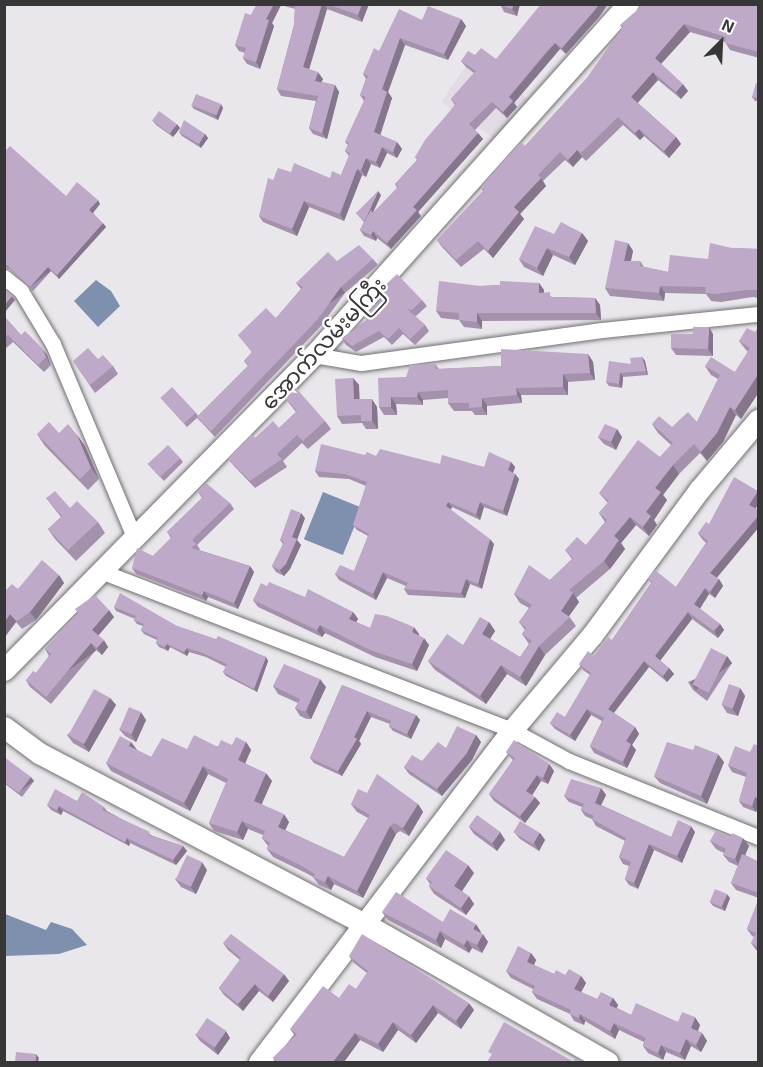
<!DOCTYPE html>
<meta charset="utf-8">
<style>
body{margin:0}
#map{position:relative;width:763px;height:1067px;overflow:hidden;background:#eae7ec;font-family:"Exo 2","Noto Sans Myanmar",sans-serif}
div>[style]{position:absolute}
[style*='--x']{left:calc(var(--x)*1px);top:calc(var(--y)*1px);width:calc(var(--w)*1px);rotate:calc(var(--a)*1deg)}
.built>*{inset:0;background:#e3dbe6}
.water>*{inset:0;background:#7f8fae;transform-origin:0 0}
.roads{filter:drop-shadow(0 0 2px #716e72) drop-shadow(0 0 2px #716e72)}
.minor>*{height:15px;margin:-7.5px;padding:0 7.5px;transform-origin:7.5px;border-radius:7.5px;background:#fff}
.secondary>*{height:21px;margin:-10.5px;padding:0 10.5px;transform-origin:10.5px;border-radius:10.5px;background:#fff}
.wall>*{inset:0;background:#a491ac}
.shaded-wall>*{inset:0;background:#86768c;transform-origin:0 0}
.building>*{inset:0;background:#bfa9c8;transform-origin:0 0}
span{translate:-50% -50%;white-space:nowrap;text-align:center;line-height:1.15;-webkit-text-stroke:4.5px #fff;paint-order:stroke}
.street-label{font-size:22px;color:#383738}
.frame{position:absolute;inset:0;border:6px solid #383738;pointer-events:none}
.north{position:absolute;left:691px;top:12px;width:60px;height:60px;-webkit-text-stroke:4px #fff;paint-order:stroke;rotate:24deg;font-size:16px;font-weight:700;line-height:24px;text-align:center;color:#383738}
.north::after{content:'';display:block;margin:auto;width:21px;height:27px;background:#383738;clip-path:polygon(50% 0,100% 100%,50% 72%,0 100%)}
</style>
<div id="map">
<div class="built">
<i style="clip-path:polygon(473px 55px,531px 101px,498px 141px,441px 102px)"></i>
</div>
<div class="water">
<i style="clip-path:polygon(96px 280px,111px 291px,120px 306px,98px 327px,74px 301px)"></i>
<i style="left:323px;top:492px;width:42px;height:51px;rotate:22deg"></i>
<i style="clip-path:polygon(5px 914px,46px 930px,51px 922px,72px 929px,87px 945px,59px 954px,5px 956px)"></i>
</div>
<div class="roads">
<div class="minor">
<i style="--x:4;--y:277;--w:22;--a:39"></i>
<i style="--x:21;--y:291;--w:62;--a:58.9"></i>
<i style="--x:53;--y:344;--w:212;--a:67.2"></i>
<i style="--x:314;--y:355;--w:48;--a:9.7"></i>
<i style="--x:361;--y:363;--w:243;--a:-7.8"></i>
<i style="--x:602;--y:330;--w:157;--a:-5.9"></i>
<i style="--x:103;--y:572;--w:438;--a:21.1"></i>
<i style="--x:512;--y:730;--w:65;--a:28.5"></i>
<i style="--x:569;--y:761;--w:204;--a:21.9"></i>
</div>
<div class="secondary">
<i style="--x:4;--y:670;--w:442;--a:-45.5"></i>
<i style="--x:314;--y:355;--w:471;--a:-48.2"></i>
<i style="--x:4;--y:727;--w:44;--a:36.6"></i>
<i style="--x:39;--y:753;--w:368;--a:27.7"></i>
<i style="--x:365;--y:924;--w:279;--a:29.6"></i>
<i style="--x:259;--y:1062;--w:417;--a:-52.7"></i>
<i style="--x:512;--y:730;--w:124;--a:-49.9"></i>
<i style="--x:592;--y:635;--w:180;--a:-53.6"></i>
<i style="--x:699;--y:490;--w:92;--a:-49.9"></i>
</div>
</div>
<div class="wall">
<i style="clip-path:polygon(257px 4px,369px 4px,362px 22px,327px 9px,309px 69px,323px 79px,321px 82px,335px 85px,339px 92px,327px 139px,313px 134px,309px 128px,316px 101px,281px 96px,277px 89px,294px 25px,295px 9px,281px 5px,272px 23px,274px 26px,260px 69px,247px 64px,243px 58px,245px 53px,239px 51px,235px 45px)"></i>
<i style="clip-path:polygon(500px 4px,520px 4px,517px 16px,504px 12px)"></i>
<i style="clip-path:polygon(759px 4px,759px 58px,730px 50px,725px 42px,690px 32px,661px 64px,688px 91px,681px 99px,658px 80px,638px 103px,676px 137px,681px 144px,669px 158px,644px 136px,640px 140px,623px 125px,586px 161px,582px 157px,573px 167px,565px 160px,543px 181px,546px 186px,520px 214px,524px 219px,493px 258px,484px 249px,461px 267px,442px 247px,437px 240px,483px 191px,481px 187px,525px 146px,587px 78px,622px 28px,620px 25px)"></i>
<i style="clip-path:polygon(600px 16px,566px 54px,560px 49px,514px 103px,517px 107px,507px 118px,496px 108px,475px 130px,483px 139px,418px 212px,421px 216px,391px 249px,377px 238px,376px 241px,364px 236px,360px 230px,364px 222px,356px 213px,381px 195px,373px 213px,397px 188px,395px 184px,417px 160px,415px 157px,455px 105px,451px 99px,474px 73px,466px 67px,461px 61px,475px 55px,496px 59px)"></i>
<i style="clip-path:polygon(461px 19px,466px 26px,448px 60px,405px 45px,388px 92px,392px 98px,380px 135px,397px 142px,402px 149px,397px 158px,387px 153px,380px 168px,371px 164px,366px 177px,362px 175px,344px 221px,309px 207px,297px 236px,263px 222px,259px 216px,273px 180px,291px 172px,330px 178px,341px 175px,349px 156px,345px 151px,348px 145px,345px 142px,364px 101px,360px 95px,366px 79px,363px 74px,379px 51px,422px 20px)"></i>
<i style="clip-path:polygon(759px 84px,759px 101px,755px 101px,752px 97px)"></i>
<i style="clip-path:polygon(191px 105px,223px 108px,218px 120px,194px 109px)"></i>
<i style="clip-path:polygon(153px 121px,180px 128px,173px 137px,156px 125px)"></i>
<i style="clip-path:polygon(179px 132px,205px 134px,208px 138px,201px 148px,182px 136px)"></i>
<i style="clip-path:polygon(4px 152px,66px 196px,100px 204px,93px 213px,106px 227px,59px 279px,51px 271px,33px 291px,10px 269px,4px 270px,4px 179px,6px 177px,4px 175px)"></i>
<i style="clip-path:polygon(582px 233px,588px 241px,575px 265px,553px 255px,543px 276px,524px 267px,519px 259px,554px 234px)"></i>
<i style="clip-path:polygon(628px 243px,633px 251px,631px 261px,640px 261px,644px 267px,668px 272px,708px 259px,732px 248px,759px 249px,759px 298px,753px 297px,721px 302px,711px 301px,706px 294px,665px 293px,664px 301px,610px 296px,605px 288px)"></i>
<i style="clip-path:polygon(373px 259px,378px 265px,345px 293px,321px 326px,215px 437px,202px 423px,197px 418px,187px 427px,161px 398px,196px 413px,198px 416px,248px 366px,244px 361px,252px 352px,238px 335px,276px 318px,301px 289px,296px 283px,337px 261px)"></i>
<i style="clip-path:polygon(539px 283px,544px 290px,544px 293px,552px 297px,595px 298px,600px 305px,601px 320px,482px 321px,482px 329px,464px 327px,459px 320px,441px 318px,436px 311px,480px 286px)"></i>
<i style="clip-path:polygon(378px 292px,422px 300px,427px 306px,416px 316px,414px 315px,425px 325px,429px 331px,415px 345px,403px 334px,392px 345px,384px 337px,356px 352px,346px 345px,342px 338px,367px 320px,364px 316px,382px 298px)"></i>
<i style="clip-path:polygon(4px 316px,21px 335px,47px 355px,51px 365px,44px 372px,13px 342px,4px 350px)"></i>
<i style="clip-path:polygon(759px 327px,759px 392px,741px 419px,736px 415px,723px 442px,707px 461px,700px 453px,679px 474px,663px 495px,667px 500px,654px 520px,657px 525px,649px 536px,636px 525px,621px 543px,625px 549px,610px 569px,576px 598px,579px 602px,569px 616px,576px 626px,545px 655px,526px 686px,507px 674px,486px 704px,435px 670px,428px 661px,463px 645px,489px 622px,495px 631px,490px 639px,520px 657px,529px 644px,522px 634px,525px 630px,519px 622px,529px 608px,520px 603px,514px 594px,550px 580px,572px 559px,565px 550px,586px 545px,605px 522px,599px 513px,608px 503px,599px 493px,660px 457px,671px 445px,658px 433px,652px 424px,672px 427px,697px 422px,718px 379px,711px 375px,705px 366px,735px 372px,748px 352px,746px 350px,739px 341px,755px 332px)"></i>
<i style="clip-path:polygon(713px 334px,713px 356px,676px 355px,671px 348px)"></i>
<i style="clip-path:polygon(588px 354px,593px 362px,595px 380px,568px 382px,568px 395px,521px 395px,522px 403px,487px 406px,487px 415px,475px 415px,472px 411px,454px 411px,448px 403px,448px 398px,423px 400px,423px 405px,396px 404px,397px 415px,384px 415px,379px 407px,406px 377px,435px 364px,439px 369px,501px 366px)"></i>
<i style="clip-path:polygon(642px 357px,645px 361px,648px 375px,623px 377px,622px 388px,609px 386px,606px 382px)"></i>
<i style="clip-path:polygon(98px 359px,113px 366px,118px 374px,95px 393px,73px 361px)"></i>
<i style="clip-path:polygon(353px 378px,359px 385px,359px 399px,377px 407px,378px 429px,366px 429px,362px 423px,342px 424px,337px 416px)"></i>
<i style="clip-path:polygon(285px 398px,325px 421px,331px 429px,308px 449px,302px 443px,283px 461px,287px 467px,255px 488px,234px 466px,228px 459px,255px 438px,279px 428px,296px 412px)"></i>
<i style="clip-path:polygon(617px 429px,622px 437px,616px 450px,604px 444px,598px 437px)"></i>
<i style="clip-path:polygon(59px 433px,77px 435px,85px 446px,99px 479px,88px 490px,45px 446px,37px 434px)"></i>
<i style="clip-path:polygon(365px 455px,440px 464px,484px 467px,511px 462px,515px 467px,513px 473px,515px 474px,519px 479px,507px 516px,484px 507px,480px 520px,452px 507px,451px 510px,494px 544px,482px 589px,470px 584px,465px 598px,408px 595px,404px 589px,406px 586px,387px 578px,376px 600px,339px 580px,335px 574px,354px 571px,368px 536px,357px 530px,353px 525px,366px 486px,349px 479px,319px 477px,315px 471px)"></i>
<i style="clip-path:polygon(180px 458px,183px 462px,164px 481px,148px 464px)"></i>
<i style="clip-path:polygon(758px 491px,759px 492px,759px 503px,755px 509px,759px 510px,759px 527px,716px 578px,719px 579px,723px 586px,715px 598px,709px 594px,700px 609px,720px 624px,724px 630px,718px 638px,692px 619px,660px 661px,669px 668px,674px 674px,667px 682px,649px 667px,614px 713px,635px 727px,639px 734px,632px 745px,636px 750px,627px 768px,594px 753px,590px 746px,602px 721px,591px 715px,575px 741px,555px 729px,550px 723px,565px 717px,590px 675px,583px 670px,579px 664px,594px 656px,612px 640px,651px 583px,648px 578px,676px 587px,706px 543px,702px 539px,698px 533px,709px 524px)"></i>
<i style="clip-path:polygon(198px 492px,230px 503px,234px 509px,197px 545px,200px 549px,199px 550px,250px 566px,254px 572px,238px 609px,208px 597px,206px 601px,136px 574px,132px 568px,153px 556px,171px 538px,167px 532px,202px 498px)"></i>
<i style="clip-path:polygon(46px 498px,70px 508px,98px 522px,105px 533px,76px 561px,55px 539px,48px 529px,61px 517px)"></i>
<i style="clip-path:polygon(305px 518px,297px 540px,301px 545px,290px 569px,284px 576px,276px 572px,272px 566px,283px 544px,280px 540px)"></i>
<i style="clip-path:polygon(59px 575px,64px 583px,36px 620px,22px 629px,16px 622px,4px 638px,4px 592px,18px 589px)"></i>
<i style="clip-path:polygon(267px 586px,353px 612px,358px 619px,356px 622px,370px 628px,419px 634px,419px 635px,429px 645px,417px 671px,375px 657px,325px 633px,322px 637px,258px 607px,253px 600px)"></i>
<i style="clip-path:polygon(114px 607px,177px 626px,266px 657px,268px 661px,257px 692px,226px 676px,223px 672px,226px 667px,206px 657px,189px 652px,187px 656px,170px 647px,168px 651px,159px 647px,156px 643px,157px 640px,144px 634px,141px 630px,143px 626px,137px 624px,134px 620px,135px 619px,116px 611px)"></i>
<i style="clip-path:polygon(75px 609px,114px 617px,98px 636px,108px 647px,102px 655px,96px 650px,51px 704px,30px 687px,26px 680px,36px 673px,49px 656px,45px 649px,79px 613px)"></i>
<i style="clip-path:polygon(732px 663px,707px 701px,693px 690px,688px 682px)"></i>
<i style="clip-path:polygon(342px 685px,416px 715px,420px 720px,411px 739px,393px 731px,389px 726px,390px 724px,371px 717px,359px 741px,361px 744px,342px 776px,314px 763px,310px 758px)"></i>
<i style="clip-path:polygon(273px 686px,326px 687px,311px 719px,307px 719px,300px 716px,295px 708px,298px 703px,278px 694px)"></i>
<i style="clip-path:polygon(740px 688px,745px 696px,738px 716px,727px 713px,722px 705px)"></i>
<i style="clip-path:polygon(110px 698px,116px 705px,89px 752px,73px 743px,67px 735px)"></i>
<i style="clip-path:polygon(146px 720px,136px 742px,125px 736px,119px 729px)"></i>
<i style="clip-path:polygon(476px 735px,481px 742px,472px 760px,442px 796px,409px 774px,404px 767px,422px 761px,446px 748px)"></i>
<i style="clip-path:polygon(131px 742px,137px 750px,151px 757px,187px 749px,232px 745px,246px 742px,251px 750px,245px 763px,272px 781px,262px 804px,289px 822px,285px 830px,344px 857px,368px 818px,357px 812px,351px 804px,367px 793px,418px 804px,423px 812px,409px 836px,400px 831px,396px 834px,363px 898px,334px 884px,331px 890px,319px 885px,313px 877px,306px 873px,273px 857px,267px 849px,268px 846px,262px 838px,263px 835px,248px 829px,243px 840px,214px 831px,209px 823px,226px 783px,208px 774px,190px 811px,111px 771px,106px 763px)"></i>
<i style="clip-path:polygon(759px 746px,759px 806px,756px 812px,743px 807px,739px 801px,746px 777px,732px 772px,728px 765px,750px 752px)"></i>
<i style="clip-path:polygon(506px 752px,549px 764px,554px 771px,548px 784px,541px 781px,532px 795px,540px 803px,525px 823px,494px 801px,489px 794px,513px 760px,511px 758px)"></i>
<i style="clip-path:polygon(4px 757px,34px 781px,22px 797px,4px 783px)"></i>
<i style="clip-path:polygon(724px 762px,707px 804px,660px 783px,654px 776px)"></i>
<i style="clip-path:polygon(601px 788px,606px 795px,601px 805px,671px 837px,695px 832px,682px 863px,654px 850px,638px 889px,629px 885px,625px 879px,629px 866px,623px 864px,619px 857px,625px 841px,596px 826px,592px 819px,585px 816px,581px 810px,582px 807px,569px 802px,564px 796px)"></i>
<i style="clip-path:polygon(77px 801px,104px 807px,107px 811px,153px 836px,183px 846px,187px 851px,176px 865px,130px 843px,129px 846px,63px 811px,61px 815px,51px 810px,47px 805px)"></i>
<i style="clip-path:polygon(469px 827px,500px 832px,505px 840px,497px 851px,474px 834px)"></i>
<i style="clip-path:polygon(514px 832px,540px 833px,545px 840px,539px 851px,520px 839px)"></i>
<i style="clip-path:polygon(731px 837px,749px 846px,745px 855px,759px 862px,759px 898px,736px 890px,731px 883px,738px 866px,729px 862px,723px 855px,724px 853px,716px 849px,710px 841px)"></i>
<i style="clip-path:polygon(207px 870px,196px 894px,181px 887px,175px 879px)"></i>
<i style="clip-path:polygon(474px 873px,462px 891px,474px 904px,466px 915px,434px 894px,429px 886px,430px 884px,426px 878px)"></i>
<i style="clip-path:polygon(730px 898px,725px 911px,713px 906px,710px 902px)"></i>
<i style="clip-path:polygon(759px 898px,759px 951px,756px 950px,751px 943px,754px 937px,752px 936px,747px 929px)"></i>
<i style="clip-path:polygon(382px 912px,443px 922px,481px 932px,480px 933px,488px 942px,482px 953px,472px 948px,469px 953px,445px 939px,441px 948px,388px 920px)"></i>
<i style="clip-path:polygon(223px 943px,289px 981px,273px 1002px,259px 991px,243px 1011px,224px 995px,219px 988px,240px 960px,228px 950px)"></i>
<i style="clip-path:polygon(531px 953px,536px 960px,534px 965px,554px 974px,581px 976px,586px 983px,581px 992px,597px 999px,613px 998px,618px 1005px,617px 1008px,631px 1015px,700px 1025px,698px 1031px,702px 1033px,707px 1041px,701px 1052px,691px 1046px,685px 1060px,666px 1052px,663px 1060px,648px 1053px,643px 1046px,644px 1042px,619px 1030px,615px 1039px,585px 1021px,584px 1025px,574px 1021px,570px 1014px,537px 999px,532px 992px,533px 989px,511px 978px,506px 971px)"></i>
<i style="clip-path:polygon(349px 956px,474px 1010px,461px 1029px,438px 1013px,416px 1043px,398px 1030px,383px 1052px,360px 1040px,344px 1062px,276px 1062px,273px 1058px,295px 1036px,290px 1029px,356px 989px,367px 973px,354px 963px)"></i>
<i style="clip-path:polygon(195px 1034px,230px 1038px,218px 1055px,200px 1041px)"></i>
</div>
<div class="shaded-wall">
<i style="clip-path:polygon(274px 4px,281px 5px,272px 23px,274px 26px,260px 69px,256px 62px,266px 19px)"></i>
<i style="clip-path:polygon(322px 4px,324px 4px,327px 9px,308px 73px,303px 67px)"></i>
<i style="clip-path:polygon(362px 4px,369px 4px,362px 22px,358px 15px)"></i>
<i style="clip-path:polygon(514px 4px,520px 4px,517px 16px,512px 9px)"></i>
<i style="clip-path:polygon(599px 4px,608px 4px,600px 16px,566px 54px,562px 48px)"></i>
<i style="clip-path:polygon(461px 19px,466px 26px,448px 60px,444px 54px)"></i>
<i style="clip-path:polygon(684px 24px,690px 32px,660px 65px,655px 58px)"></i>
<i style="clip-path:polygon(400px 38px,405px 45px,388px 92px,392px 98px,379px 139px,374px 132px,382px 89px)"></i>
<i style="clip-path:polygon(555px 43px,560px 49px,514px 103px,517px 107px,507px 118px,503px 112px,509px 97px)"></i>
<i style="clip-path:polygon(318px 72px,323px 79px,319px 87px,315px 81px)"></i>
<i style="clip-path:polygon(653px 72px,658px 80px,636px 104px,631px 97px)"></i>
<i style="clip-path:polygon(683px 84px,688px 91px,681px 99px,676px 92px)"></i>
<i style="clip-path:polygon(335px 85px,339px 92px,327px 139px,322px 133px)"></i>
<i style="clip-path:polygon(221px 104px,223px 108px,218px 120px,215px 116px)"></i>
<i style="clip-path:polygon(177px 124px,180px 128px,173px 137px,170px 133px)"></i>
<i style="clip-path:polygon(639px 129px,644px 136px,640px 140px,635px 133px)"></i>
<i style="clip-path:polygon(478px 133px,483px 139px,418px 212px,421px 216px,391px 249px,387px 243px,413px 207px)"></i>
<i style="clip-path:polygon(205px 134px,208px 138px,201px 148px,199px 144px)"></i>
<i style="clip-path:polygon(676px 137px,681px 144px,669px 158px,664px 151px)"></i>
<i style="clip-path:polygon(397px 142px,402px 149px,397px 158px,393px 152px)"></i>
<i style="clip-path:polygon(382px 147px,387px 153px,380px 168px,376px 162px)"></i>
<i style="clip-path:polygon(577px 150px,582px 157px,573px 167px,568px 160px)"></i>
<i style="clip-path:polygon(366px 158px,371px 164px,366px 177px,361px 170px)"></i>
<i style="clip-path:polygon(357px 169px,362px 175px,344px 221px,340px 214px)"></i>
<i style="clip-path:polygon(541px 178px,546px 186px,520px 214px,524px 219px,493px 258px,488px 251px,514px 207px)"></i>
<i style="clip-path:polygon(378px 191px,381px 195px,367px 225px,365px 222px)"></i>
<i style="clip-path:polygon(98px 200px,100px 204px,92px 214px,89px 210px)"></i>
<i style="clip-path:polygon(304px 201px,309px 207px,297px 236px,292px 229px)"></i>
<i style="clip-path:polygon(103px 223px,106px 227px,59px 279px,57px 275px)"></i>
<i style="clip-path:polygon(373px 231px,377px 238px,376px 241px,371px 235px)"></i>
<i style="clip-path:polygon(582px 233px,588px 241px,575px 265px,569px 257px)"></i>
<i style="clip-path:polygon(628px 243px,633px 251px,629px 269px,624px 261px)"></i>
<i style="clip-path:polygon(547px 248px,553px 255px,543px 276px,537px 268px)"></i>
<i style="left:48px;top:267px;width:5px;height:27px;rotate:53deg"></i>
<i style="clip-path:polygon(539px 283px,544px 290px,544px 300px,539px 293px)"></i>
<i style="clip-path:polygon(660px 286px,665px 293px,664px 301px,659px 293px)"></i>
<i style="left:341px;top:287px;width:7px;height:41px;rotate:56deg"></i>
<i style="clip-path:polygon(12px 296px,15px 300px,5px 312px,4px 305px)"></i>
<i style="clip-path:polygon(595px 298px,600px 305px,601px 320px,596px 313px)"></i>
<i style="clip-path:polygon(477px 313px,482px 321px,482px 329px,477px 322px)"></i>
<i style="clip-path:polygon(709px 327px,713px 334px,713px 356px,708px 349px)"></i>
<i style="clip-path:polygon(42px 348px,47px 355px,51px 365px,46px 357px)"></i>
<i style="clip-path:polygon(588px 354px,593px 362px,595px 380px,590px 373px)"></i>
<i style="clip-path:polygon(642px 357px,645px 361px,648px 375px,646px 371px)"></i>
<i style="clip-path:polygon(620px 373px,623px 377px,622px 388px,619px 384px)"></i>
<i style="clip-path:polygon(759px 373px,759px 392px,741px 419px,735px 410px)"></i>
<i style="clip-path:polygon(563px 374px,568px 382px,568px 395px,563px 387px)"></i>
<i style="clip-path:polygon(353px 378px,359px 385px,360px 407px,354px 399px)"></i>
<i style="clip-path:polygon(516px 388px,521px 395px,522px 403px,517px 395px)"></i>
<i style="clip-path:polygon(418px 392px,423px 400px,423px 405px,417px 397px)"></i>
<i style="clip-path:polygon(391px 397px,396px 404px,397px 415px,391px 407px)"></i>
<i style="clip-path:polygon(482px 398px,487px 406px,487px 415px,482px 407px)"></i>
<i style="clip-path:polygon(372px 399px,377px 407px,378px 429px,372px 421px)"></i>
<i style="clip-path:polygon(730px 407px,736px 415px,723px 442px,707px 461px,701px 452px)"></i>
<i style="clip-path:polygon(617px 429px,622px 437px,616px 450px,611px 442px)"></i>
<i style="clip-path:polygon(77px 435px,85px 446px,99px 479px,91px 468px)"></i>
<i style="clip-path:polygon(511px 462px,515px 467px,512px 476px,508px 470px)"></i>
<i style="clip-path:polygon(673px 465px,679px 474px,663px 495px,667px 500px,654px 520px,657px 525px,649px 536px,643px 527px,646px 512px,655px 488px)"></i>
<i style="clip-path:polygon(515px 474px,519px 479px,507px 516px,503px 511px)"></i>
<i style="clip-path:polygon(758px 491px,759px 492px,759px 503px,754px 511px,749px 505px)"></i>
<i style="clip-path:polygon(448px 502px,452px 507px,449px 511px,446px 506px)"></i>
<i style="clip-path:polygon(480px 502px,484px 507px,480px 520px,476px 514px)"></i>
<i style="clip-path:polygon(301px 513px,305px 518px,297px 540px,301px 545px,290px 569px,284px 576px,280px 570px)"></i>
<i style="clip-path:polygon(759px 515px,759px 527px,715px 580px,710px 573px)"></i>
<i style="clip-path:polygon(630px 517px,636px 525px,621px 543px,625px 549px,610px 569px,604px 561px,614px 536px)"></i>
<i style="clip-path:polygon(490px 539px,494px 544px,482px 589px,478px 584px)"></i>
<i style="clip-path:polygon(250px 566px,254px 572px,238px 609px,234px 603px)"></i>
<i style="clip-path:polygon(383px 572px,387px 578px,376px 600px,373px 594px)"></i>
<i style="clip-path:polygon(59px 575px,64px 583px,36px 620px,30px 612px)"></i>
<i style="clip-path:polygon(466px 579px,470px 584px,465px 598px,461px 593px)"></i>
<i style="clip-path:polygon(719px 579px,723px 586px,715px 598px,710px 592px)"></i>
<i style="clip-path:polygon(705px 588px,709px 594px,698px 611px,694px 604px)"></i>
<i style="clip-path:polygon(204px 591px,208px 597px,206px 601px,202px 595px)"></i>
<i style="clip-path:polygon(573px 593px,579px 602px,567px 619px,561px 611px)"></i>
<i style="clip-path:polygon(109px 610px,114px 617px,97px 637px,92px 630px)"></i>
<i style="clip-path:polygon(353px 612px,358px 619px,354px 626px,349px 619px)"></i>
<i style="clip-path:polygon(688px 612px,692px 619px,659px 662px,655px 656px)"></i>
<i style="clip-path:polygon(10px 614px,16px 622px,4px 638px,4px 623px)"></i>
<i style="clip-path:polygon(489px 622px,495px 631px,488px 642px,482px 634px)"></i>
<i style="clip-path:polygon(720px 624px,724px 630px,718px 638px,714px 631px)"></i>
<i style="clip-path:polygon(320px 625px,325px 633px,322px 637px,317px 630px)"></i>
<i style="clip-path:polygon(414px 627px,419px 634px,417px 640px,412px 632px)"></i>
<i style="clip-path:polygon(424px 638px,429px 645px,417px 671px,412px 664px)"></i>
<i style="clip-path:polygon(104px 640px,108px 647px,102px 655px,97px 648px)"></i>
<i style="left:91px;top:643px;width:9px;height:70px;rotate:54deg"></i>
<i style="clip-path:polygon(167px 644px,170px 647px,168px 651px,165px 647px)"></i>
<i style="clip-path:polygon(539px 646px,545px 655px,526px 686px,520px 677px)"></i>
<i style="clip-path:polygon(187px 648px,189px 652px,187px 656px,184px 652px)"></i>
<i style="left:727px;top:656px;width:9px;height:45px;rotate:54deg"></i>
<i style="clip-path:polygon(266px 657px,268px 661px,257px 692px,254px 689px)"></i>
<i style="clip-path:polygon(644px 661px,649px 667px,612px 715px,608px 709px)"></i>
<i style="clip-path:polygon(501px 665px,507px 674px,486px 704px,480px 696px)"></i>
<i style="clip-path:polygon(669px 668px,674px 674px,667px 682px,663px 676px)"></i>
<i style="clip-path:polygon(320px 679px,326px 687px,311px 719px,306px 711px)"></i>
<i style="clip-path:polygon(740px 688px,745px 696px,738px 716px,732px 709px)"></i>
<i style="clip-path:polygon(110px 698px,116px 705px,89px 752px,83px 744px)"></i>
<i style="clip-path:polygon(587px 709px,591px 715px,575px 741px,570px 735px)"></i>
<i style="clip-path:polygon(367px 711px,371px 717px,359px 741px,361px 744px,342px 776px,338px 771px)"></i>
<i style="clip-path:polygon(141px 712px,146px 720px,136px 742px,131px 734px)"></i>
<i style="clip-path:polygon(416px 715px,420px 720px,411px 739px,407px 734px)"></i>
<i style="clip-path:polygon(635px 727px,639px 734px,632px 745px,636px 750px,627px 768px,623px 762px,626px 741px)"></i>
<i style="clip-path:polygon(476px 735px,481px 742px,472px 760px,442px 796px,437px 789px)"></i>
<i style="clip-path:polygon(131px 742px,137px 750px,129px 746px)"></i>
<i style="clip-path:polygon(246px 742px,251px 750px,243px 768px,238px 760px)"></i>
<i style="clip-path:polygon(718px 754px,724px 762px,707px 804px,701px 796px)"></i>
<i style="clip-path:polygon(549px 764px,554px 771px,548px 784px,543px 778px)"></i>
<i style="clip-path:polygon(203px 766px,208px 774px,190px 811px,184px 803px)"></i>
<i style="clip-path:polygon(266px 773px,272px 781px,259px 809px,254px 801px)"></i>
<i style="clip-path:polygon(537px 775px,541px 781px,531px 797px,526px 791px)"></i>
<i style="left:31px;top:777px;width:5px;height:20px;rotate:53deg"></i>
<i style="clip-path:polygon(601px 788px,606px 795px,599px 809px,595px 803px)"></i>
<i style="clip-path:polygon(535px 797px,540px 803px,525px 823px,520px 816px)"></i>
<i style="clip-path:polygon(755px 797px,759px 801px,759px 806px,756px 812px,752px 806px)"></i>
<i style="clip-path:polygon(418px 804px,423px 812px,409px 836px,403px 828px)"></i>
<i style="clip-path:polygon(59px 806px,63px 811px,61px 815px,57px 810px)"></i>
<i style="clip-path:polygon(284px 814px,289px 822px,283px 835px,278px 827px)"></i>
<i style="clip-path:polygon(242px 821px,248px 829px,243px 840px,237px 832px)"></i>
<i style="clip-path:polygon(390px 826px,396px 834px,363px 898px,357px 891px)"></i>
<i style="clip-path:polygon(691px 826px,695px 832px,682px 863px,677px 856px)"></i>
<i style="clip-path:polygon(500px 832px,505px 840px,497px 851px,492px 843px)"></i>
<i style="clip-path:polygon(540px 833px,545px 840px,539px 851px,534px 843px)"></i>
<i style="clip-path:polygon(127px 838px,130px 843px,129px 846px,125px 842px)"></i>
<i style="clip-path:polygon(743px 838px,749px 846px,740px 867px,735px 859px)"></i>
<i style="clip-path:polygon(649px 844px,654px 850px,638px 889px,634px 883px)"></i>
<i style="clip-path:polygon(183px 846px,187px 851px,176px 865px,173px 860px)"></i>
<i style="clip-path:polygon(202px 862px,207px 870px,196px 894px,190px 886px)"></i>
<i style="clip-path:polygon(468px 865px,474px 873px,460px 894px,454px 886px)"></i>
<i style="clip-path:polygon(328px 876px,334px 884px,331px 890px,325px 882px)"></i>
<i style="clip-path:polygon(727px 894px,730px 898px,725px 911px,722px 907px)"></i>
<i style="clip-path:polygon(469px 896px,474px 904px,466px 915px,461px 908px)"></i>
<i style="clip-path:polygon(476px 924px,481px 932px,478px 937px,473px 929px)"></i>
<i style="clip-path:polygon(440px 931px,445px 939px,441px 948px,436px 940px)"></i>
<i style="clip-path:polygon(483px 934px,488px 942px,482px 953px,477px 945px)"></i>
<i style="clip-path:polygon(467px 940px,472px 948px,469px 953px,464px 945px)"></i>
<i style="clip-path:polygon(531px 953px,536px 960px,532px 969px,527px 962px)"></i>
<i style="clip-path:polygon(284px 974px,289px 981px,273px 1002px,268px 996px)"></i>
<i style="clip-path:polygon(581px 976px,586px 983px,579px 996px,574px 989px)"></i>
<i style="clip-path:polygon(255px 984px,259px 991px,243px 1011px,238px 1004px)"></i>
<i style="clip-path:polygon(613px 998px,618px 1005px,614px 1012px,609px 1005px)"></i>
<i style="clip-path:polygon(469px 1003px,474px 1010px,461px 1029px,456px 1021px)"></i>
<i style="clip-path:polygon(433px 1005px,438px 1013px,416px 1043px,411px 1035px)"></i>
<i style="clip-path:polygon(580px 1014px,585px 1021px,584px 1025px,579px 1018px)"></i>
<i style="clip-path:polygon(695px 1017px,700px 1025px,696px 1035px,691px 1028px)"></i>
<i style="clip-path:polygon(393px 1022px,398px 1030px,383px 1052px,378px 1044px)"></i>
<i style="clip-path:polygon(614px 1023px,619px 1030px,615px 1039px,610px 1031px)"></i>
<i style="clip-path:polygon(226px 1031px,230px 1038px,218px 1055px,214px 1048px)"></i>
<i style="clip-path:polygon(355px 1033px,360px 1040px,344px 1062px,333px 1062px)"></i>
<i style="clip-path:polygon(702px 1033px,707px 1041px,701px 1052px,696px 1045px)"></i>
<i style="clip-path:polygon(686px 1039px,691px 1046px,685px 1060px,680px 1053px)"></i>
<i style="clip-path:polygon(661px 1045px,666px 1052px,663px 1060px,658px 1053px)"></i>
<i style="clip-path:polygon(36px 1054px,39px 1058px,38px 1062px,35px 1062px)"></i>
</div>
<div class="building">
<i style="clip-path:polygon(257px 4px,274px 4px,266px 19px,269px 20px,256px 62px,243px 58px,246px 48px,235px 45px,245px 13px,251px 15px)"></i>
<i style="clip-path:polygon(295px 4px,322px 4px,303px 67px,318px 72px,315px 81px,335px 85px,322px 133px,309px 128px,318px 96px,277px 89px,294px 25px)"></i>
<i style="clip-path:polygon(327px 4px,362px 4px,358px 15px)"></i>
<i style="clip-path:polygon(500px 4px,514px 4px,512px 9px,500px 5px)"></i>
<i style="clip-path:polygon(541px 4px,599px 4px,595px 10px,562px 48px,555px 43px,547px 51px,509px 97px,513px 101px,503px 112px,492px 102px,469px 124px,478px 133px,413px 207px,417px 210px,387px 243px,373px 231px,371px 235px,360px 230px,371px 210px,373px 213px,398px 187px,395px 184px,418px 159px,415px 157px,425px 140px,456px 104px,451px 99px,476px 71px,461px 61px,468px 51px,475px 55px,481px 48px,496px 59px)"></i>
<i style="clip-path:polygon(644px 4px,759px 4px,759px 52px,725px 43px,726px 37px,684px 24px,655px 58px,683px 84px,676px 92px,653px 72px,631px 97px,676px 137px,664px 151px,639px 129px,635px 133px,618px 117px,581px 153px,577px 150px,568px 160px,560px 152px,538px 175px,541px 178px,514px 207px,519px 212px,488px 251px,478px 241px,456px 260px,437px 240px,484px 190px,481px 187px,506px 158px,521px 142px,525px 146px,587px 78px,623px 27px,620px 25px)"></i>
<i style="clip-path:polygon(428px 6px,461px 19px,444px 54px,400px 38px,382px 89px,387px 92px,374px 132px,397px 142px,393px 152px,382px 147px,376px 162px,366px 158px,361px 170px,357px 169px,340px 214px,304px 201px,292px 229px,259px 216px,268px 178px,273px 180px,278px 168px,291px 172px,294px 163px,330px 178px,332px 171px,341px 175px,350px 153px,345px 151px,349px 143px,345px 142px,366px 97px,360px 95px,368px 76px,363px 74px,374px 48px,379px 51px,399px 9px,422px 20px)"></i>
<i style="clip-path:polygon(756px 83px,759px 84px,759px 98px,752px 97px)"></i>
<i style="left:196px;top:94px;width:27px;height:12px;rotate:22deg"></i>
<i style="left:159px;top:111px;width:22px;height:12px;rotate:36deg"></i>
<i style="clip-path:polygon(184px 120px,205px 134px,199px 144px,179px 132px)"></i>
<i style="clip-path:polygon(10px 146px,66px 196px,77px 182px,98px 200px,89px 210px,103px 223px,57px 275px,48px 267px,30px 287px,7px 265px,4px 265px,4px 179px,7px 176px,4px 173px,4px 152px)"></i>
<i style="clip-path:polygon(378px 191px,366px 218px,364px 221px,356px 213px)"></i>
<i style="clip-path:polygon(561px 222px,582px 233px,569px 257px,547px 248px,537px 268px,519px 259px,535px 226px,554px 234px)"></i>
<i style="clip-path:polygon(615px 240px,628px 243px,624px 261px,640px 261px,640px 266px,668px 272px,670px 255px,708px 259px,710px 243px,732px 248px,759px 249px,759px 290px,747px 290px,715px 294px,705px 293px,706px 287px,660px 286px,659px 293px,605px 288px)"></i>
<i style="clip-path:polygon(359px 245px,373px 259px,341px 287px,317px 320px,211px 431px,197px 417px,249px 365px,244px 361px,252px 352px,238px 335px,266px 308px,276px 318px,303px 287px,296px 283px,328px 252px,337px 261px)"></i>
<i style="clip-path:polygon(397px 274px,422px 300px,412px 310px,407px 309px,425px 325px,410px 339px,399px 328px,388px 339px,379px 331px,352px 346px,342px 338px,368px 320px,364px 316px,383px 298px,378px 292px)"></i>
<i style="clip-path:polygon(439px 281px,480px 286px,500px 285px,500px 281px,539px 283px,539px 293px,550px 292px,550px 297px,595px 298px,596px 313px,477px 313px,477px 322px,459px 320px,459px 313px,436px 311px)"></i>
<i style="clip-path:polygon(4px 289px,12px 296px,4px 305px)"></i>
<i style="clip-path:polygon(4px 316px,21px 335px,25px 331px,42px 348px,46px 357px,38px 365px,8px 335px,4px 337px)"></i>
<i style="clip-path:polygon(693px 327px,709px 327px,708px 349px,671px 348px,671px 334px,693px 334px)"></i>
<i style="clip-path:polygon(759px 327px,759px 373px,735px 410px,730px 407px,717px 433px,701px 452px,694px 444px,673px 465px,655px 488px,661px 492px,646px 512px,651px 516px,643px 527px,630px 517px,614px 536px,619px 540px,604px 561px,569px 590px,573px 593px,561px 611px,570px 617px,539px 646px,520px 677px,501px 665px,480px 696px,428px 661px,447px 634px,463px 645px,480px 617px,489px 622px,482px 634px,520px 657px,532px 641px,522px 634px,526px 628px,519px 622px,532px 605px,514px 594px,529px 565px,550px 580px,573px 558px,565px 550px,577px 537px,586px 545px,607px 520px,599px 513px,609px 501px,599px 493px,638px 440px,660px 457px,673px 443px,652px 424px,659px 416px,672px 427px,688px 412px,697px 422px,720px 375px,705px 366px,711px 357px,735px 372px,750px 348px,739px 341px,747px 328px,755px 332px)"></i>
<i style="clip-path:polygon(88px 348px,98px 359px,103px 355px,113px 366px,90px 385px,73px 361px)"></i>
<i style="clip-path:polygon(501px 349px,588px 354px,590px 373px,563px 374px,563px 387px,516px 388px,517px 395px,482px 398px,482px 407px,469px 408px,469px 403px,448px 403px,448px 390px,418px 392px,417px 397px,391px 397px,391px 407px,379px 407px,378px 378px,406px 377px,410px 365px,435px 364px,436px 369px,501px 366px)"></i>
<i style="clip-path:polygon(642px 357px,646px 371px,620px 373px,619px 384px,606px 382px,609px 361px,631px 364px,630px 358px)"></i>
<i style="clip-path:polygon(353px 378px,354px 399px,372px 399px,372px 421px,361px 421px,361px 415px,337px 416px,335px 379px)"></i>
<i style="left:172px;top:387px;width:35px;height:16px;rotate:47deg"></i>
<i style="clip-path:polygon(296px 388px,325px 421px,303px 441px,297px 435px,277px 454px,282px 459px,250px 481px,228px 459px,252px 434px,255px 438px,273px 421px,279px 428px,297px 411px,285px 398px)"></i>
<i style="clip-path:polygon(49px 422px,59px 433px,68px 424px,77px 435px,91px 468px,80px 479px,37px 434px)"></i>
<i style="clip-path:polygon(605px 424px,617px 429px,611px 442px,598px 437px)"></i>
<i style="clip-path:polygon(321px 444px,365px 455px,367px 452px,376px 456px,380px 449px,440px 464px,442px 455px,484px 467px,489px 452px,511px 462px,508px 470px,515px 474px,503px 511px,480px 502px,476px 514px,448px 502px,446px 506px,490px 539px,478px 584px,466px 579px,461px 593px,404px 589px,408px 583px,383px 572px,373px 594px,335px 574px,340px 565px,354px 571px,369px 534px,353px 525px,367px 482px,345px 474px,315px 471px)"></i>
<i style="left:168px;top:445px;width:18px;height:28px;rotate:47deg"></i>
<i style="clip-path:polygon(734px 477px,758px 491px,749px 505px,759px 510px,759px 515px,710px 573px,719px 579px,710px 592px,705px 588px,694px 604px,720px 624px,714px 631px,688px 612px,655px 656px,669px 668px,663px 676px,644px 661px,608px 709px,635px 727px,626px 741px,631px 744px,623px 762px,590px 746px,604px 718px,587px 709px,570px 735px,550px 723px,557px 712px,565px 717px,591px 673px,579px 664px,588px 651px,594px 656px,608px 637px,612px 640px,652px 582px,648px 578px,655px 570px,676px 587px,708px 541px,698px 533px,706px 522px,709px 524px)"></i>
<i style="clip-path:polygon(206px 483px,230px 503px,192px 540px,196px 544px,191px 548px,250px 566px,234px 603px,204px 591px,202px 595px,132px 568px,137px 548px,153px 556px,172px 537px,167px 532px,203px 497px,198px 492px)"></i>
<i style="clip-path:polygon(55px 491px,70px 508px,77px 501px,98px 522px,68px 550px,48px 529px,62px 516px,46px 498px)"></i>
<i style="clip-path:polygon(291px 509px,301px 513px,292px 537px,297px 539px,286px 564px,280px 570px,272px 566px,284px 542px,280px 540px)"></i>
<i style="clip-path:polygon(42px 560px,59px 575px,30px 612px,17px 621px,10px 614px,4px 623px,4px 592px,12px 584px,18px 589px)"></i>
<i style="clip-path:polygon(269px 582px,305px 597px,308px 589px,353px 612px,349px 619px,370px 628px,375px 614px,387px 616px,414px 627px,412px 632px,424px 638px,412px 664px,370px 650px,320px 625px,317px 630px,253px 600px,261px 583px,267px 586px)"></i>
<i style="clip-path:polygon(120px 593px,177px 626px,216px 639px,218px 636px,266px 657px,254px 689px,223px 672px,227px 664px,203px 653px,187px 648px,184px 652px,167px 644px,165px 647px,156px 643px,158px 638px,141px 630px,144px 624px,134px 620px,136px 616px,114px 607px)"></i>
<i style="clip-path:polygon(95px 595px,109px 610px,92px 630px,104px 640px,97px 648px,91px 643px,46px 697px,26px 680px,33px 671px,36px 673px,51px 654px,45px 649px,79px 613px,75px 609px)"></i>
<i style="left:711px;top:648px;width:18px;height:41px;rotate:27deg"></i>
<i style="clip-path:polygon(284px 664px,320px 679px,306px 711px,302px 711px,295px 708px,300px 699px,273px 686px)"></i>
<i style="left:729px;top:684px;width:12px;height:22px;rotate:20deg"></i>
<i style="clip-path:polygon(342px 685px,416px 715px,407px 734px,389px 726px,391px 721px,367px 711px,354px 737px,357px 739px,338px 771px,310px 758px)"></i>
<i style="left:94px;top:689px;width:18px;height:53px;rotate:29deg"></i>
<i style="left:129px;top:707px;width:13px;height:24px;rotate:23deg"></i>
<i style="clip-path:polygon(457px 726px,476px 735px,467px 753px,437px 789px,404px 767px,412px 755px,422px 761px,438px 742px,446px 748px)"></i>
<i style="clip-path:polygon(194px 735px,218px 747px,221px 740px,232px 745px,236px 737px,246px 742px,238px 760px,266px 773px,254px 801px,284px 814px,278px 827px,344px 857px,370px 815px,351px 804px,358px 789px,367px 793px,377px 774px,418px 804px,403px 828px,394px 823px,390px 826px,357px 891px,328px 876px,325px 882px,313px 877px,315px 874px,300px 865px,267px 849px,270px 843px,262px 838px,265px 831px,242px 821px,237px 832px,209px 823px,228px 779px,203px 766px,184px 803px,106px 763px,120px 736px,131px 742px,129px 746px,151px 757px,162px 738px,187px 749px)"></i>
<i style="clip-path:polygon(514px 740px,549px 764px,543px 778px,537px 775px,526px 791px,535px 797px,520px 816px,489px 794px,515px 758px,506px 752px)"></i>
<i style="clip-path:polygon(667px 742px,693px 750px,695px 745px,718px 754px,701px 796px,654px 776px)"></i>
<i style="clip-path:polygon(754px 744px,759px 746px,759px 798px,755px 797px,752px 806px,739px 801px,747px 773px,728px 765px,735px 746px,750px 752px)"></i>
<i style="clip-path:polygon(4px 757px,31px 777px,19px 793px,4px 782px)"></i>
<i style="clip-path:polygon(571px 779px,601px 788px,595px 803px,671px 837px,678px 820px,691px 826px,677px 856px,649px 844px,634px 883px,625px 879px,631px 862px,619px 857px,626px 838px,592px 819px,594px 816px,581px 810px,584px 804px,564px 796px)"></i>
<i style="clip-path:polygon(55px 789px,77px 801px,82px 792px,104px 807px,102px 810px,150px 832px,148px 835px,183px 846px,173px 860px,127px 838px,125px 842px,59px 806px,57px 810px,47px 805px)"></i>
<i style="left:477px;top:815px;width:29px;height:14px;rotate:36deg"></i>
<i style="left:520px;top:821px;width:23px;height:13px;rotate:31deg"></i>
<i style="clip-path:polygon(716px 830px,731px 837px,732px 833px,743px 838px,735px 859px,723px 855px,726px 849px,710px 841px)"></i>
<i style="clip-path:polygon(446px 850px,468px 865px,454px 886px,469px 896px,461px 908px,429px 886px,432px 882px,426px 878px)"></i>
<i style="clip-path:polygon(742px 854px,759px 862px,759px 893px,731px 883px)"></i>
<i style="left:187px;top:855px;width:17px;height:27px;rotate:25deg"></i>
<i style="left:715px;top:889px;width:13px;height:14px;rotate:23deg"></i>
<i style="clip-path:polygon(396px 892px,443px 922px,450px 909px,476px 924px,473px 929px,483px 934px,477px 945px,467px 940px,464px 945px,440px 931px,436px 940px,382px 912px)"></i>
<i style="clip-path:polygon(759px 898px,759px 947px,751px 943px,756px 933px,747px 929px)"></i>
<i style="clip-path:polygon(231px 934px,284px 974px,268px 996px,255px 984px,238px 1004px,219px 988px,241px 958px,223px 943px)"></i>
<i style="clip-path:polygon(362px 934px,469px 1003px,456px 1021px,433px 1005px,411px 1035px,393px 1022px,378px 1044px,355px 1033px,333px 1062px,276px 1062px,277px 1061px,273px 1058px,297px 1034px,290px 1029px,323px 986px,339px 998px,349px 984px,356px 989px,368px 971px,349px 956px)"></i>
<i style="clip-path:polygon(518px 946px,531px 953px,527px 962px,554px 974px,556px 970px,565px 975px,569px 969px,581px 976px,574px 989px,597px 999px,601px 992px,613px 998px,609px 1005px,631px 1015px,636px 1003px,678px 1022px,682px 1012px,695px 1017px,691px 1028px,702px 1033px,696px 1045px,686px 1039px,680px 1053px,661px 1045px,658px 1053px,643px 1046px,646px 1038px,614px 1023px,610px 1031px,580px 1014px,579px 1018px,569px 1014px,571px 1010px,532px 992px,535px 986px,506px 971px)"></i>
<i style="left:207px;top:1018px;width:23px;height:20px;rotate:34deg"></i>
<i style="clip-path:polygon(504px 1022px,574px 1062px,575px 1058px,585px 1062px,487px 1062px,492px 1054px,488px 1052px)"></i>
<i style="clip-path:polygon(16px 1052px,36px 1054px,35px 1062px,15px 1062px)"></i>
</div>
<div class="street-label">
<span style="left:323px;top:343px;rotate:-47deg">အောက်လမ်းမကြီး</span>
</div>
<div class="frame"></div>
<div class="north">N</div>
</div>
